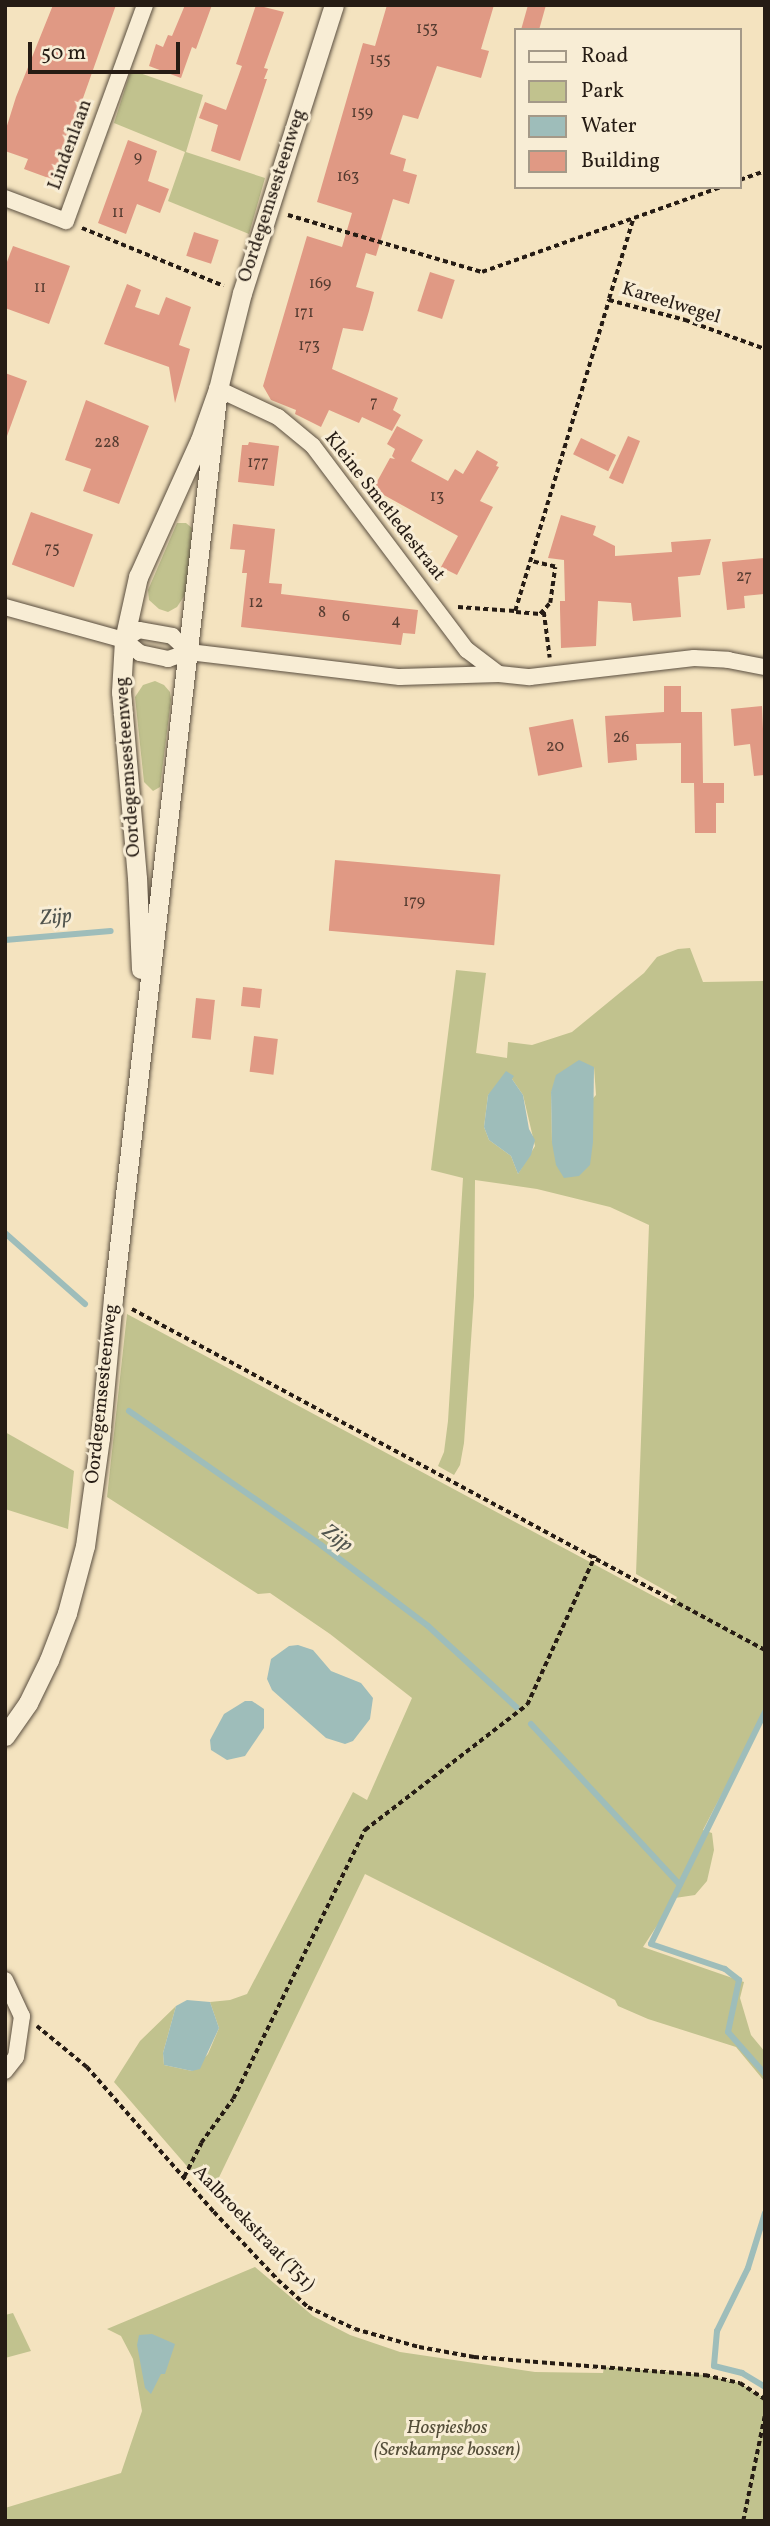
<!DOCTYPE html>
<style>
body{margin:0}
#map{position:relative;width:770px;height:2526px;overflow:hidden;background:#f4e3bf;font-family:Vollkorn,serif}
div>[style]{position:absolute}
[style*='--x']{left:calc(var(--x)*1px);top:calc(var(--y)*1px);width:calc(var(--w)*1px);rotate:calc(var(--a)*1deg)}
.green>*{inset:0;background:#c1c28e}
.water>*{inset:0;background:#9ebdba}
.stream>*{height:6px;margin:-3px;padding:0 3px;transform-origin:3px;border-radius:3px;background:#9ebdba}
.building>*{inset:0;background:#e09984;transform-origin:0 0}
.path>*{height:3.5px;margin-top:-1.75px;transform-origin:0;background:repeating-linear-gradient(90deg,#261c14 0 5px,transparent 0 8.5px)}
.roads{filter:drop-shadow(0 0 2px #5a4e3f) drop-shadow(0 0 2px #5a4e3f)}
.minor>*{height:16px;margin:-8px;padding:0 8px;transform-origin:8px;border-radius:8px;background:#f8edd5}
.tertiary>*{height:19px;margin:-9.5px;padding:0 9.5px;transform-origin:9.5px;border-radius:9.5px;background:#f8edd5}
span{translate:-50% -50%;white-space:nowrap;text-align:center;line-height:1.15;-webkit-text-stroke:6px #f8edd5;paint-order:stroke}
.number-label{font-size:16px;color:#543b30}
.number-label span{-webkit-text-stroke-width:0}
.street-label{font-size:19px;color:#261c14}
.park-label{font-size:19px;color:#544e39;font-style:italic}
.water-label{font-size:21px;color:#50544e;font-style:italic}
.frame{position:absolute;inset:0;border:7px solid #261c14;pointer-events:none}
.legend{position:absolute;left:514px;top:28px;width:228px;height:161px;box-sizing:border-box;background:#f8edd5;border:2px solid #a49988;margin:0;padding:9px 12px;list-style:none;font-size:21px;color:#261c14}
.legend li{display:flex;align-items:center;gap:14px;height:35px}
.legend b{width:35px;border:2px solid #a49988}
.scale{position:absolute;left:28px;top:42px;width:152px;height:32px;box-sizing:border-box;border:4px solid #261c14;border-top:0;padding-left:9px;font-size:21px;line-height:24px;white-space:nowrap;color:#261c14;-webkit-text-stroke:5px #f8edd5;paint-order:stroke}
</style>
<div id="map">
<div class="green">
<i style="clip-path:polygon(131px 70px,203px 95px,186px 152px,265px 178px,249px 234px,168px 201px,185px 152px,114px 123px)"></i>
<i style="clip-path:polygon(177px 523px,186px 523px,192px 528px,188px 590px,177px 607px,168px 612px,159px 609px,149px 600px,148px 590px)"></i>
<i style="clip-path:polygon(155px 681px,164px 685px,170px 692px,171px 700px,160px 787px,153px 791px,144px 782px,135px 697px,143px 685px)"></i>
<i style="clip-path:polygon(evenodd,690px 948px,703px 982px,765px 981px,765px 1711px,703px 1830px,712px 1833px,714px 1850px,707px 1881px,695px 1895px,675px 1898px,643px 1947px,744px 1982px,740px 1998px,751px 2035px,765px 2052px,765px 2082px,736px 2047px,648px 2019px,618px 2006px,615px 2000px,365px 1874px,211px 2194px,114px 2082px,140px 2041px,176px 2006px,163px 2053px,164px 2065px,192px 2071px,208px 2054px,219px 2028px,210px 2002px,230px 2000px,247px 1994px,353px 1792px,367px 1800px,412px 1698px,330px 1634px,270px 1593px,258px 1594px,107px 1497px,127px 1314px,672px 1606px,677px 1597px,636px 1574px,649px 1225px,610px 1207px,537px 1189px,475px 1180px,474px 1296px,464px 1443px,460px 1465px,454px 1475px,438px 1466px,444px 1452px,448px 1421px,463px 1178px,431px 1170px,456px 970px,486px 973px,476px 1053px,507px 1058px,508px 1042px,532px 1045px,572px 1032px,644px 973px,657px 957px,678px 949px,690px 948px,594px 1067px,596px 1095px,552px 1143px,551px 1092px,594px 1067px,690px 948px,512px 1079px,523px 1095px,535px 1146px,518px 1174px,511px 1156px,489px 1140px,484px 1127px,488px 1095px,512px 1079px)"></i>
<i style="clip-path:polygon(5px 1432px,74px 1471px,68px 1529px,5px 1509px)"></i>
<i style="clip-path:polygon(255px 2267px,313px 2316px,350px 2335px,400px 2352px,535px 2372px,603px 2373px,604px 2367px,705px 2375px,740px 2383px,762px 2397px,765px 2385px,765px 2521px,5px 2521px,5px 2508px,121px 2473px,142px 2411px,133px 2359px,121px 2336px,107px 2329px)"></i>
<i style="clip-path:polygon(13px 2313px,31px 2351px,5px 2358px,5px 2315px)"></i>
</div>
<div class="water">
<i style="clip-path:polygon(579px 1060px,594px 1067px,593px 1142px,590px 1165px,579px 1176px,564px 1178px,556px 1165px,552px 1143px,551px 1092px,556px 1075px)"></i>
<i style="clip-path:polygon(506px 1071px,514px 1076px,512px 1079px,523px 1095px,529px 1129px,535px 1140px,531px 1155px,518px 1174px,511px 1156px,489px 1140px,484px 1127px,488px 1095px)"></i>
<i style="clip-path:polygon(298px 1645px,313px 1650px,331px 1671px,361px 1683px,373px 1698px,370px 1719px,353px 1741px,345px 1744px,326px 1738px,272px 1690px,267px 1679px,271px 1659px,289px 1646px)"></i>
<i style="clip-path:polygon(245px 1701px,252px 1701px,264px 1709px,264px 1728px,245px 1756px,227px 1760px,211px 1750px,210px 1740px,224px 1714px)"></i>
<i style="clip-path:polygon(187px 2000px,210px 2002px,219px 2028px,200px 2069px,192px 2071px,164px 2065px,163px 2053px,176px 2006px)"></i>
<i style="clip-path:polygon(152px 2334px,175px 2344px,165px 2374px,161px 2374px,151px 2394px,145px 2388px,137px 2345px,139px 2335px)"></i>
</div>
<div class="stream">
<i style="--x:5;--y:940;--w:106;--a:-4.9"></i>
<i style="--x:5;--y:1233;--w:107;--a:41.6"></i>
<i style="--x:129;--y:1411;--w:234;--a:34.9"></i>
<i style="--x:321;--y:1545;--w:134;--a:37.1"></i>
<i style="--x:428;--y:1626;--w:120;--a:42.6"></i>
<i style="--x:765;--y:1712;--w:258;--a:116.2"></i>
<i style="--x:651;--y:1944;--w:78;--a:18.7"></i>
<i style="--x:725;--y:1969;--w:18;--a:38"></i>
<i style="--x:739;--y:1980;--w:53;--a:101.9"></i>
<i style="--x:728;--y:2032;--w:56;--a:48.6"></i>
<i style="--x:531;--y:1724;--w:219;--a:47.2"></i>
<i style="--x:765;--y:2213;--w:58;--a:107.2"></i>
<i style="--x:748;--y:2268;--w:70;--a:116.2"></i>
<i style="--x:717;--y:2331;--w:35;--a:95"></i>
<i style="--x:714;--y:2366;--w:29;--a:14"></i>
<i style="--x:742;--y:2373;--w:27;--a:31"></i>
</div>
<div class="building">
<i style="clip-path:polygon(53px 5px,116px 5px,54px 180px,24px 169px,28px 159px,5px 151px,5px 132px,16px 97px)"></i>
<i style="clip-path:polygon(185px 5px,212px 5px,196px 49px,192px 47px,181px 78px,149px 66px,156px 44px,163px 47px,168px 35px,172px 36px)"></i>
<i style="clip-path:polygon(256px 5px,284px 12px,264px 68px,268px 69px,264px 79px,267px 79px,240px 161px,211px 151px,218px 125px,199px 118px,205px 102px,226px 110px,242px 66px,236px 64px)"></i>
<i style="clip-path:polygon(387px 5px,494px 5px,481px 49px,489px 51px,481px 78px,437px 66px,418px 119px,403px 115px,390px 154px,406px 159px,403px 171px,417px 175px,409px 204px,393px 199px,376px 256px,366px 253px,356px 287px,374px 292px,369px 311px,363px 331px,343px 328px,332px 369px,398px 398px,393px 410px,401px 415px,392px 431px,362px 417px,359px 423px,329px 410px,321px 427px,295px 414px,296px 410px,271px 400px,263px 386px,307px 236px,342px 247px,352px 213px,317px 202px,363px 43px,375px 46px)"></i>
<i style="clip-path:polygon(528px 5px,546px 5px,539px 30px,521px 30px)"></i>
<i style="clip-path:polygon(128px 140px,157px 151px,148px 181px,169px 189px,160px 213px,137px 204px,126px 234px,98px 223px)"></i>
<i style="left:194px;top:232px;width:26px;height:25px;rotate:18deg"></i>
<i style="clip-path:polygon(13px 246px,70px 266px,49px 324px,5px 308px,5px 267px)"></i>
<i style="left:430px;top:272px;width:26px;height:41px;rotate:18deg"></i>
<i style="clip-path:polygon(127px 284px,141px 290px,135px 307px,159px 315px,166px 297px,191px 307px,179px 345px,190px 349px,175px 403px,169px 367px,104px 344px)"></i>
<i style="clip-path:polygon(5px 373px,27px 381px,7px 436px,5px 435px)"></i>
<i style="clip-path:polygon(86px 400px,149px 426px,119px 504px,83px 491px,91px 469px,65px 460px)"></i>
<i style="clip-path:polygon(397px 426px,423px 440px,411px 461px,448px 481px,455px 469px,463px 474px,477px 450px,498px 462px,496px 466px,499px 467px,480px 501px,493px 507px,457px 575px,441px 567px,458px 536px,373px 489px,390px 458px,395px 459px,392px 456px,395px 449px,387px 444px)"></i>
<i style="clip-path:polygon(628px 436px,640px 441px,623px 484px,609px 478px)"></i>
<i style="left:581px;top:438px;width:39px;height:18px;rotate:26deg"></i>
<i style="clip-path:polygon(249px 442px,279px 446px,274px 486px,238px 482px,242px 445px,248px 445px)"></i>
<i style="left:31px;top:512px;width:66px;height:56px;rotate:20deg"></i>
<i style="clip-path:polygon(561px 515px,596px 526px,593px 535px,615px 546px,615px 556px,672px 552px,671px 542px,711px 539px,700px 575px,678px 577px,681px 617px,633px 621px,631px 603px,598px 601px,596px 646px,561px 648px,560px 609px,560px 601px,565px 601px,564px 560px,548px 558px)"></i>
<i style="clip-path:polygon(233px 524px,275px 529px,269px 583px,282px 584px,281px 594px,418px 610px,415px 634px,403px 633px,401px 645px,241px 627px,247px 573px,242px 573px,245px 550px,230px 549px)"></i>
<i style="clip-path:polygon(765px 558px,765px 594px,744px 596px,745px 608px,727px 610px,722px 562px)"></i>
<i style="clip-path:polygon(664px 686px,681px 686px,681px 712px,702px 712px,703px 783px,724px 783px,724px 803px,716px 803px,716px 833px,695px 833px,694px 783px,681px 783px,681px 743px,636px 744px,637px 760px,608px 763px,605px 716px,664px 712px)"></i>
<i style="clip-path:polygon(762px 706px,765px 775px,754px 776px,750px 744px,734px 746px,731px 709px)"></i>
<i style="left:573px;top:719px;width:49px;height:45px;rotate:79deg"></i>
<i style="left:335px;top:860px;width:166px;height:71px;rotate:5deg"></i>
<i style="left:243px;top:987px;width:19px;height:19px;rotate:6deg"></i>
<i style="left:196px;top:998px;width:19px;height:40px;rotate:6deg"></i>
<i style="left:254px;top:1036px;width:24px;height:36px;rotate:7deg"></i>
</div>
<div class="path">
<i style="--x:740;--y:180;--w:27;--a:-20"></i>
<i style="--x:288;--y:215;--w:202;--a:16.4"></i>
<i style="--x:482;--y:272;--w:254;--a:-19.6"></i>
<i style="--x:633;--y:221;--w:83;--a:106.9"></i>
<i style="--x:609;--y:300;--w:79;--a:14.7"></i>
<i style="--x:685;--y:320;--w:85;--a:19.9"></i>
<i style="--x:82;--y:228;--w:153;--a:22.2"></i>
<i style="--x:458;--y:607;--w:57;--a:4"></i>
<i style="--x:515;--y:611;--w:325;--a:-73.2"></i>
<i style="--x:516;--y:612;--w:24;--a:5"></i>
<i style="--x:540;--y:614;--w:15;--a:-48"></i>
<i style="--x:550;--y:603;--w:36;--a:-82"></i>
<i style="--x:555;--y:567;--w:26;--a:-167"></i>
<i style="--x:544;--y:612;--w:46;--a:82.6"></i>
<i style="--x:132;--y:1309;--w:719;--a:28.31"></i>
<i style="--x:37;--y:2026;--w:65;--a:39.4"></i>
<i style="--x:87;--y:2067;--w:193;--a:48.8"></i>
<i style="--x:214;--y:2212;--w:93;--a:46.7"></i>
<i style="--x:278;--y:2280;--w:40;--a:42"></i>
<i style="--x:308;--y:2307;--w:52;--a:25.1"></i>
<i style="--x:355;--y:2329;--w:66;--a:15.7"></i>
<i style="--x:419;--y:2347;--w:56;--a:10.3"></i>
<i style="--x:474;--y:2357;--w:232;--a:4.5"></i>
<i style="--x:705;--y:2375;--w:36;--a:13"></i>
<i style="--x:740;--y:2383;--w:30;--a:33"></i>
<i style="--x:184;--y:2177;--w:38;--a:-63"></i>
<i style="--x:201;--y:2143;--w:54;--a:-54"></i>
<i style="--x:233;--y:2099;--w:300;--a:-63.9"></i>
<i style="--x:365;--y:1830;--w:205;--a:-37.7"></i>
<i style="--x:527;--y:1705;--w:164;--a:-65.5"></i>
<i style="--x:743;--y:2521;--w:109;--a:-78.4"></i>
</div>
<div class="roads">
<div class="minor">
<i style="--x:5;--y:198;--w:65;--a:20.7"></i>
<i style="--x:66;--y:221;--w:230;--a:-69.9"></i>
<i style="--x:218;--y:389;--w:66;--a:25"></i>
<i style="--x:278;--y:417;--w:45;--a:39.6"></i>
<i style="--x:313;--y:446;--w:256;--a:53"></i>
<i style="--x:467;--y:650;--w:40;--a:37"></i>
<i style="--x:499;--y:674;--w:31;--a:6"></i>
<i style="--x:530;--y:677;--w:165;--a:-6.6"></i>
<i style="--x:694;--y:658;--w:34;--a:3"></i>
<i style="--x:728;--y:660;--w:38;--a:11"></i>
<i style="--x:5;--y:607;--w:123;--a:15.5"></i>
<i style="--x:124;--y:640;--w:21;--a:39"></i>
<i style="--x:140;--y:653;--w:29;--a:12"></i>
<i style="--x:168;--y:659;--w:22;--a:-18"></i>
<i style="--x:189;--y:652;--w:212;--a:6.8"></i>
<i style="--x:400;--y:677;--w:99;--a:-1.7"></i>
<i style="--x:124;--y:640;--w:18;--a:-34"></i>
<i style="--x:139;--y:630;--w:34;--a:10"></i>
<i style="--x:172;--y:636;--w:23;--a:43"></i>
<i style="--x:5;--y:1980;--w:40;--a:65"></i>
<i style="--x:22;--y:2016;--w:41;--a:98.3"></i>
<i style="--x:16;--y:2057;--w:18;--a:128"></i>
</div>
<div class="tertiary">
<i style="--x:141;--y:969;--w:91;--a:-92.5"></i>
<i style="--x:137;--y:878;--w:187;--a:-94.9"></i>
<i style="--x:121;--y:692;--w:52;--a:-86.7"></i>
<i style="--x:124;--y:640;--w:65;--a:-77.5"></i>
<i style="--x:138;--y:577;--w:150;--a:-65.7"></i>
<i style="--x:200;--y:440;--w:54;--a:-70.6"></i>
<i style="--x:218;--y:389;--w:99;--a:-76"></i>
<i style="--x:242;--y:293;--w:302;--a:-72.3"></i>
<i style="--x:5;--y:1736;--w:40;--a:-55.1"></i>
<i style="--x:28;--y:1703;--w:48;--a:-64"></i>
<i style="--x:49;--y:1660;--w:50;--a:-69"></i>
<i style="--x:67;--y:1613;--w:69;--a:-75"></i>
<i style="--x:85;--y:1546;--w:109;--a:-82.1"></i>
<i style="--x:100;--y:1438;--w:140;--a:-84.7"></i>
<i style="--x:113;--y:1299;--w:916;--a:-83.42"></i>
</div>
</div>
<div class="number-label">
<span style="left:427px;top:29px">153</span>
<span style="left:380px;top:60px">155</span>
<span style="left:362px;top:113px">159</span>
<span style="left:138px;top:158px">9</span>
<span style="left:348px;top:177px">163</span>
<span style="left:118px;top:213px">11</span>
<span style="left:320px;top:284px">169</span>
<span style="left:40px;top:288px">11</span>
<span style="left:304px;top:313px">171</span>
<span style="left:309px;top:346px">173</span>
<span style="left:374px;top:403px">7</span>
<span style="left:107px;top:443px">228</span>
<span style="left:258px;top:463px">177</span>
<span style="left:437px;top:497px">13</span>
<span style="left:52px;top:549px">75</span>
<span style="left:744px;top:577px">27</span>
<span style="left:256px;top:603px">12</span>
<span style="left:322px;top:613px">8</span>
<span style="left:346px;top:617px">6</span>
<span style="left:396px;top:621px">4</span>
<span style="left:621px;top:738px">26</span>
<span style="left:555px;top:747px">20</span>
<span style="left:414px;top:902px">179</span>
</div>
<div class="street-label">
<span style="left:71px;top:145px;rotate:-70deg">Lindenlaan</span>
<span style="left:273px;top:196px;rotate:-72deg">Oordegemsesteenweg</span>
<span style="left:671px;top:304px;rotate:17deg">Kareelwegel</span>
<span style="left:384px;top:507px;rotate:52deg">Kleine Smetledestraat</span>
<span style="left:129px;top:767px;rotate:-94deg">Oordegemsesteenweg</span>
<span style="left:103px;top:1394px;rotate:-84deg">Oordegemsesteenweg</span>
<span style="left:253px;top:2229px;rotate:46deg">Aalbroekstraat (T51)</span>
</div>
<div class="park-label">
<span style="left:447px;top:2440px">Hospiesbos<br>(Serskampse bossen)</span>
</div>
<div class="water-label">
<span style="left:56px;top:918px;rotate:-5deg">Zijp</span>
<span style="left:337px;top:1539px;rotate:36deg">Zijp</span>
</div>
<div class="frame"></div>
<ul class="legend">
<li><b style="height:9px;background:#f8edd5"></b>Road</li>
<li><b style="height:19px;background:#c1c28e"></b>Park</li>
<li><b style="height:19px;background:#9ebdba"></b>Water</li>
<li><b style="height:19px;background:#e09984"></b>Building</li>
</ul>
<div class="scale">50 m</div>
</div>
